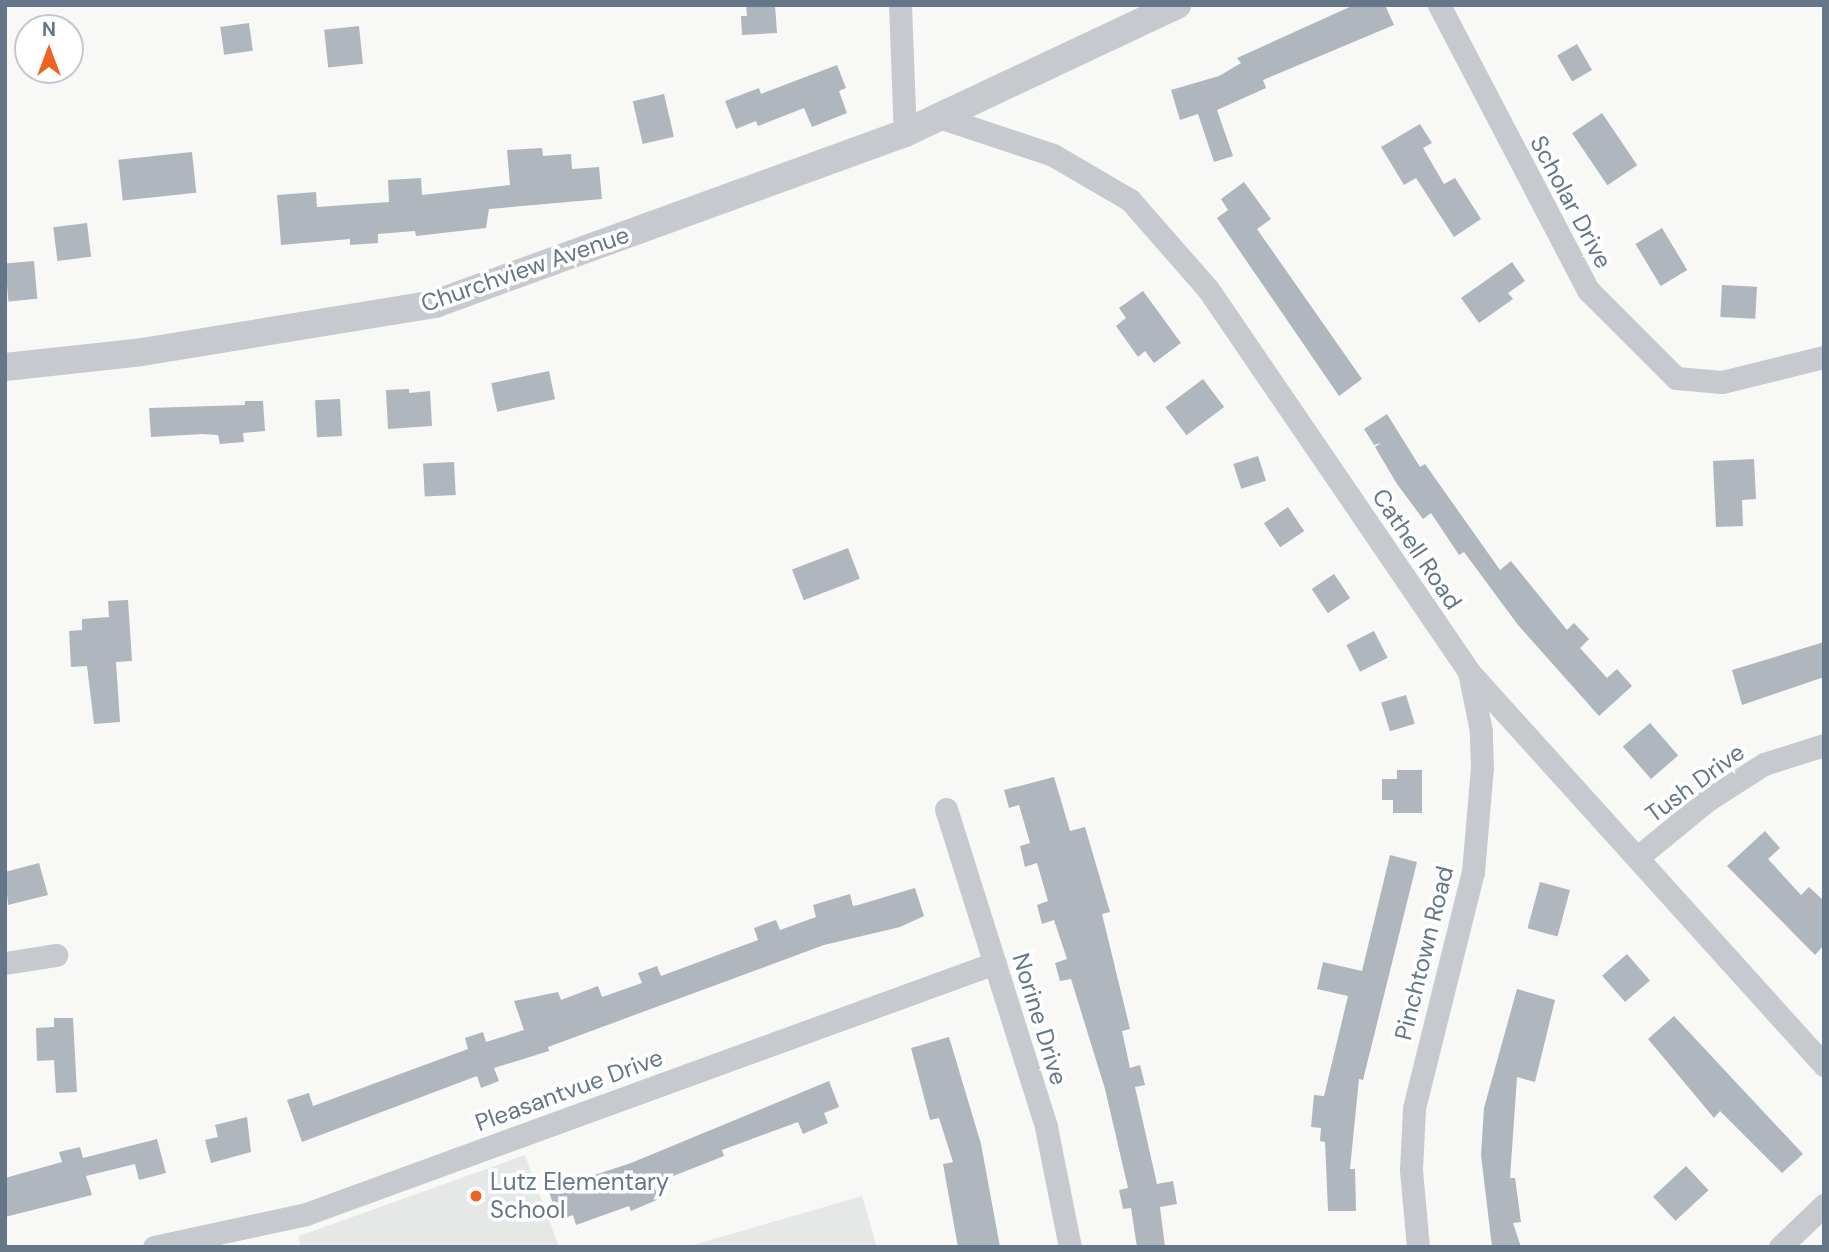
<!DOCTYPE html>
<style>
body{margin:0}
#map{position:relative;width:1829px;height:1252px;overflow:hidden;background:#f8f9f6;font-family:"DM Sans",sans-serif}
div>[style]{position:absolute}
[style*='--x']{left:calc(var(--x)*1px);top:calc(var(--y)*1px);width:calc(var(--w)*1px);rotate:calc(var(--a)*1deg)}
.built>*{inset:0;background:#e6e8e7}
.building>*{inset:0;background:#afb6bd;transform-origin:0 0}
.minor>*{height:23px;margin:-11.5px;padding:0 11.5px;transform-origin:11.5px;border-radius:11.5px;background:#c6c9ce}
.tertiary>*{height:28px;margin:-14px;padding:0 14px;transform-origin:14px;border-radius:14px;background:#c6c9ce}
.dots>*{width:19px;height:19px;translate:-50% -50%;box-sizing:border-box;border:4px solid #fff;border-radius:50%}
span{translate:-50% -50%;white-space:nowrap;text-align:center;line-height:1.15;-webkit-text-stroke:7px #fff;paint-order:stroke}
.street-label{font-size:24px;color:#667689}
.poi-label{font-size:24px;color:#667689}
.left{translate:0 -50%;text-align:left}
.frame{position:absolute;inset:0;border:7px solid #667689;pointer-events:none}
.north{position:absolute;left:14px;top:14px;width:70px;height:70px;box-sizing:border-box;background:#fff;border:2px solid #c2c8d0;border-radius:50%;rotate:0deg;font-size:19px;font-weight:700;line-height:28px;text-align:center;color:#667689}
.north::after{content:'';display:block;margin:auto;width:24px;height:32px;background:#ed6422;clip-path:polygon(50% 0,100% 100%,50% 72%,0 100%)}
</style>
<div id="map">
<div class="built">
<i style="clip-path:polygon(525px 1155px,559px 1247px,300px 1247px,299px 1236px)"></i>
<i style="clip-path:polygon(862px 1196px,877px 1247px,686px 1247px)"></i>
</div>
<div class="building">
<i style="clip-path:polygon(746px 5px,775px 5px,777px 33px,742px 35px,741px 16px,747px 16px)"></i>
<i style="clip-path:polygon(1354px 5px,1385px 5px,1394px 25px,1263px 80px,1266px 88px,1217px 110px,1233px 156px,1214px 162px,1198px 114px,1180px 120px,1171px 90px,1219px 76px,1241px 63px,1237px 58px)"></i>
<i style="left:249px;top:23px;width:28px;height:29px;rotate:82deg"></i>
<i style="left:359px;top:26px;width:38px;height:35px;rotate:84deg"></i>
<i style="left:1577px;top:44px;width:30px;height:23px;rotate:60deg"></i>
<i style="clip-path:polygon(837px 65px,846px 88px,839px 91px,847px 113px,812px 127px,804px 108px,758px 126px,756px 121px,736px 129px,725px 101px,759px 88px,761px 94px)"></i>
<i style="left:664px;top:94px;width:44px;height:32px;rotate:77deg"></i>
<i style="left:1602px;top:113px;width:63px;height:36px;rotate:56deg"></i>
<i style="clip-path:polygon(1420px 124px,1432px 143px,1423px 148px,1444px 184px,1455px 178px,1481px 219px,1454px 237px,1416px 178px,1404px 185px,1381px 147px)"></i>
<i style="clip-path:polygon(542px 148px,543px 156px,571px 154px,572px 169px,599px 167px,602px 199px,489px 209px,486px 228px,416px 236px,415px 231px,378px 234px,378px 243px,350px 245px,350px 239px,281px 245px,277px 195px,316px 192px,317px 207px,389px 202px,388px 180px,421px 178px,422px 195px,510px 185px,507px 150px)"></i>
<i style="left:192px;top:152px;width:41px;height:74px;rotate:84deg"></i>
<i style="clip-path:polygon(1244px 182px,1271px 219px,1257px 229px,1362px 379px,1339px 396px,1217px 218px,1228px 210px,1221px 199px)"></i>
<i style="left:87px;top:223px;width:34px;height:34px;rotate:83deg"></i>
<i style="left:1662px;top:228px;width:49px;height:31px;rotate:59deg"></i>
<i style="left:34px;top:261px;width:38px;height:29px;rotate:85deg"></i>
<i style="clip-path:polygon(1512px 262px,1525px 281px,1508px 293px,1513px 299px,1479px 323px,1461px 298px)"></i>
<i style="left:1722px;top:285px;width:35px;height:32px;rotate:3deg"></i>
<i style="clip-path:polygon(1143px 291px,1181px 343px,1154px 363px,1145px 351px,1138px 357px,1116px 326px,1126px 318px,1119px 308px)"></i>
<i style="left:549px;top:371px;width:29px;height:59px;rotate:78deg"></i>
<i style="left:1203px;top:379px;width:35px;height:47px;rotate:53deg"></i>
<i style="clip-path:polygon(409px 389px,409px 393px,430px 391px,432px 426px,388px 429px,386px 390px)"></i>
<i style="left:340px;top:399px;width:37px;height:25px;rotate:87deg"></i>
<i style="clip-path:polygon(245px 401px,263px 401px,265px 431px,243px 433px,244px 442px,220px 444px,218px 435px,202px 434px,151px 437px,149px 408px,245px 405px)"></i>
<i style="clip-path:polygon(1387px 414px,1420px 467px,1425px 464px,1500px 570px,1511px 561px,1567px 630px,1574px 623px,1589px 639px,1580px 648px,1607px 678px,1617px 669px,1632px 686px,1599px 716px,1518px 625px,1464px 552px,1459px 555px,1431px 513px,1423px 519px,1397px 484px,1375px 447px,1381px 443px,1374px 445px,1364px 429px)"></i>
<i style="left:1258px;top:456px;width:26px;height:26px;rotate:72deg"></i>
<i style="clip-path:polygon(1754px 459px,1756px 499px,1742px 500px,1743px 526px,1716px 527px,1713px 461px)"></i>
<i style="left:454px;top:462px;width:33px;height:31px;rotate:87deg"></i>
<i style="left:1288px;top:507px;width:29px;height:29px;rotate:56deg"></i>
<i style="left:848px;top:548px;width:33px;height:60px;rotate:69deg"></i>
<i style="left:1334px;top:574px;width:29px;height:27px;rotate:56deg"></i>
<i style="clip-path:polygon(128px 600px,132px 661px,116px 662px,120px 722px,94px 724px,87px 666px,71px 667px,69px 631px,82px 630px,82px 619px,109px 617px,108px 601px)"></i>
<i style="left:1374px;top:631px;width:30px;height:31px;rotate:63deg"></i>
<i style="clip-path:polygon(1824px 642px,1824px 677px,1742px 705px,1732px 670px)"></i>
<i style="left:1406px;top:695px;width:30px;height:26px;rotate:73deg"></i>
<i style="left:1650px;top:723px;width:43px;height:36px;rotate:49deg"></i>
<i style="clip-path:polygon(1397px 770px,1422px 770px,1422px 813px,1393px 813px,1393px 800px,1382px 800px,1382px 779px,1397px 779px)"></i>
<i style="clip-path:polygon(1054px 777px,1070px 831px,1085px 827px,1110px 912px,1102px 914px,1130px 1029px,1122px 1031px,1130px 1068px,1140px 1065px,1145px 1085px,1135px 1087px,1157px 1184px,1173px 1181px,1177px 1204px,1160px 1207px,1165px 1247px,1137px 1247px,1131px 1208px,1123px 1209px,1119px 1190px,1128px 1188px,1105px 1089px,1071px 979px,1060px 981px,1055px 963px,1067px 959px,1054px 920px,1042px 924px,1037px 905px,1048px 901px,1037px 863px,1025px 867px,1020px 846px,1030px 843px,1019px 805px,1009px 808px,1004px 790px)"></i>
<i style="clip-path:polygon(1765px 831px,1780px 848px,1768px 859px,1801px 895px,1809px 887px,1824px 901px,1824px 945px,1815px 955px,1727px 866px)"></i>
<i style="clip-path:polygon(1390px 855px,1417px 862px,1363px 1080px,1359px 1079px,1350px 1169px,1355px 1169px,1356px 1211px,1328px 1211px,1325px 1142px,1320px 1141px,1321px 1128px,1311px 1127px,1314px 1095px,1324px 1096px,1348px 996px,1317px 989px,1323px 962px,1362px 971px)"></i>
<i style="clip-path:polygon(39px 863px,48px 895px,8px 905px,5px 872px)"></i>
<i style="left:1540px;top:882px;width:31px;height:48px;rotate:15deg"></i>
<i style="clip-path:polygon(915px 888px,924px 916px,900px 927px,824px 945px,548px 1047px,549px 1051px,494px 1068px,499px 1081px,481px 1088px,477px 1076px,302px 1142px,287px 1100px,309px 1093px,313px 1106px,468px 1049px,465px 1038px,483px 1032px,486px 1042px,524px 1030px,514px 1001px,558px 992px,561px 1000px,598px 986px,602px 997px,642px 983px,638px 973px,657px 966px,661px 976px,758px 940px,754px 928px,776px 920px,780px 930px,816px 917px,813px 905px,850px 894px,853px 906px,858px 905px)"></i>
<i style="left:1627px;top:954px;width:35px;height:33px;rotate:49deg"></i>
<i style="clip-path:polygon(1517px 989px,1555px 1000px,1535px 1082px,1517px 1077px,1510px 1178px,1515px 1178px,1521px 1222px,1513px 1223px,1521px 1247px,1492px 1247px,1481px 1155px,1484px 1108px)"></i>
<i style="clip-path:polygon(1674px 1016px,1803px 1154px,1782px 1173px,1720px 1111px,1714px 1118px,1648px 1039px)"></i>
<i style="clip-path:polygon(54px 1018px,73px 1018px,77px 1092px,56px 1093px,54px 1060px,37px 1061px,36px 1028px,54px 1027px)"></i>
<i style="clip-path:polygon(949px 1037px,981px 1144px,1000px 1247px,958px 1247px,943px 1164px,953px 1162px,939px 1118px,930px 1120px,911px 1048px)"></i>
<i style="clip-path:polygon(829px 1081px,839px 1107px,824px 1113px,828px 1123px,803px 1134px,798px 1122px,722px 1150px,724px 1156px,653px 1184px,659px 1199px,631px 1211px,629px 1206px,576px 1225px,573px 1215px,559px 1220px,546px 1184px,564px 1177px,567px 1184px,631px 1163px)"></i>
<i style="clip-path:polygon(247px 1117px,251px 1152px,211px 1163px,205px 1140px,218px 1137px,215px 1125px)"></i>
<i style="clip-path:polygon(157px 1139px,166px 1173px,139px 1180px,135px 1164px,86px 1176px,92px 1195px,5px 1217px,5px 1178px,62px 1162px,59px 1152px,80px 1147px,83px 1158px)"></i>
<i style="left:1686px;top:1166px;width:33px;height:45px;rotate:47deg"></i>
</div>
<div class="minor">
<i style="--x:900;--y:5;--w:128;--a:87.8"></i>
<i style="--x:1439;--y:5;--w:322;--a:62.4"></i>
<i style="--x:1588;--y:290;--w:124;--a:45"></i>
<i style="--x:1676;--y:378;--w:46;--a:5"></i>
<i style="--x:1722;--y:382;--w:105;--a:-13.8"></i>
<i style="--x:939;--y:117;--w:120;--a:18.4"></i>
<i style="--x:1053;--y:155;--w:89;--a:30.3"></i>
<i style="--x:1130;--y:200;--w:118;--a:48.8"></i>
<i style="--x:1208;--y:289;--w:463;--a:55.7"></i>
<i style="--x:1469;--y:672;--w:530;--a:47.91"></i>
<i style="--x:946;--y:809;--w:333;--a:72.5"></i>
<i style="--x:1046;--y:1127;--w:122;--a:78.7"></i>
<i style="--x:1639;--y:856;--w:90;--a:-39.2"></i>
<i style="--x:1709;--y:799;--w:65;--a:-32.5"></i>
<i style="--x:1764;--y:764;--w:63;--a:-17.6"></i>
<i style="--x:5;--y:963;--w:52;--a:-8.9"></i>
<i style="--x:154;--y:1247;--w:156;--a:-12.2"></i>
<i style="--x:306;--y:1214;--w:733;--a:-20.02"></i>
<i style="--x:1418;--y:1247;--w:77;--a:-95.2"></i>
<i style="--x:1411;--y:1170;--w:62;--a:-87.2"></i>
<i style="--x:1414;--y:1108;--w:243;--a:-76"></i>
<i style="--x:1473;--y:872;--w:104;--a:-85.1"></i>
<i style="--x:1482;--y:768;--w:37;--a:-92"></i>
<i style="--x:1481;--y:731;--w:60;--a:-101.5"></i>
<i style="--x:1780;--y:1247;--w:61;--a:-43.7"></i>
</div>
<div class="tertiary">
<i style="--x:5;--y:367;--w:138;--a:-6.2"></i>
<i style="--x:142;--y:352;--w:297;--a:-9.3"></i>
<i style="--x:435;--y:304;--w:500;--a:-19.99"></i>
<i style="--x:905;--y:133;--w:301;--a:-25.2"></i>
</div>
<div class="dots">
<i style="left:476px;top:1196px;background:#ed6422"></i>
</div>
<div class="street-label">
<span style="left:1571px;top:202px;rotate:62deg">Scholar Drive</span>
<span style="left:525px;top:269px;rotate:-19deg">Churchview Avenue</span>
<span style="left:1417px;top:549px;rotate:56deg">Cathell Road</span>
<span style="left:1695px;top:783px;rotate:-36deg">Tush Drive</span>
<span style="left:1424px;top:953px;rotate:-76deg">Pinchtown Road</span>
<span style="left:1040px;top:1019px;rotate:73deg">Norine Drive</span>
<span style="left:569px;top:1090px;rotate:-20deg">Pleasantvue Drive</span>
</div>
<div class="poi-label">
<span class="left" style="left:490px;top:1196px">Lutz Elementary<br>School</span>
</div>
<div class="frame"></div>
<div class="north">N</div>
</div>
